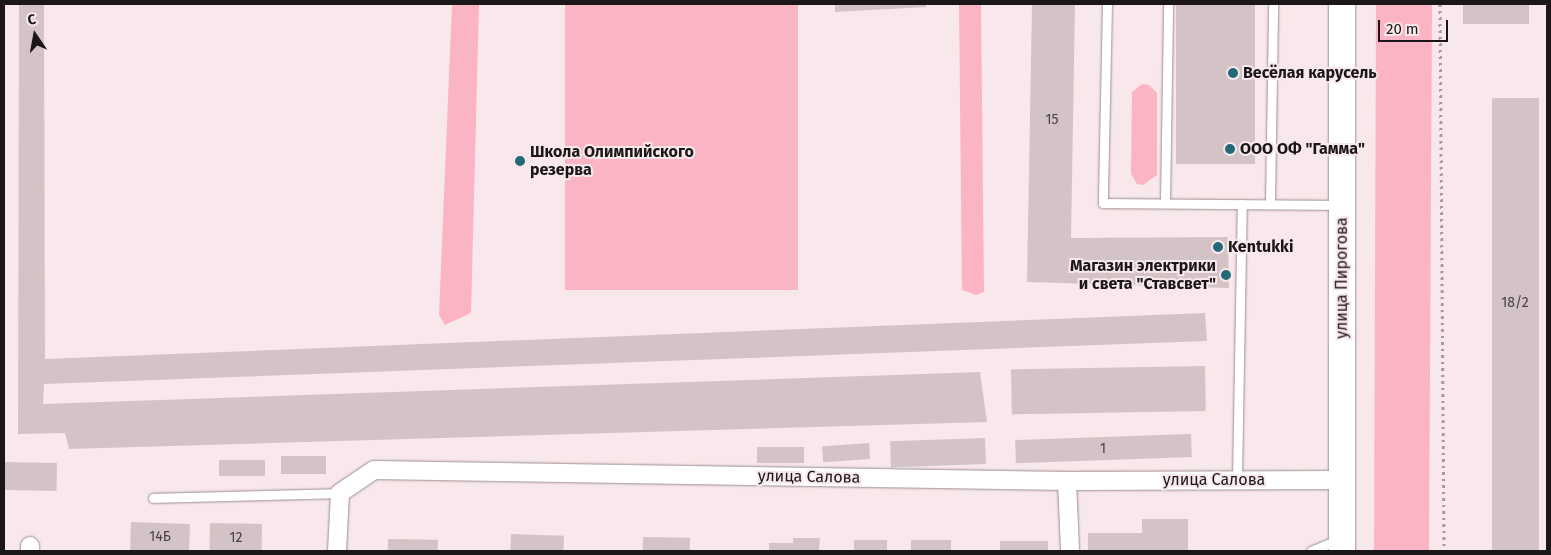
<!DOCTYPE html>
<meta charset="utf-8">
<style>
body{margin:0}
#map{position:relative;width:1551px;height:555px;overflow:hidden;background:#f8e8eb;font-family:"Fira Sans",sans-serif}
div>[style]{position:absolute}
[style*='--x']{left:calc(var(--x)*1px);top:calc(var(--y)*1px);width:calc(var(--w)*1px);rotate:calc(var(--a)*1deg)}
.green>*{inset:0;background:#fbb4c4;transform-origin:0 0}
.building>*{inset:0;background:#d3c3c6;transform-origin:0 0}
.path>*{height:3px;margin-top:-1.5px;transform-origin:0;background:repeating-linear-gradient(90deg,#a5999b 0 2.5px,transparent 0 6.5px)}
.roads{filter:drop-shadow(0 0 1px #9c8e90) drop-shadow(0 0 1px #9c8e90)}
.service>*{height:9px;margin:-4.5px;padding:0 4.5px;transform-origin:4.5px;border-radius:4.5px;background:#fff}
.minor>*{height:18px;margin:-9px;padding:0 9px;transform-origin:9px;border-radius:9px;background:#fff}
.secondary>*{height:26px;margin:-13px;padding:0 13px;transform-origin:13px;border-radius:13px;background:#fff}
.dots>*{width:14px;height:14px;translate:-50% -50%;box-sizing:border-box;border:2px solid #f8e8eb;border-radius:50%}
span{translate:-50% -50%;white-space:nowrap;text-align:center;line-height:1.15;-webkit-text-stroke:4px #f8e8eb;paint-order:stroke}
.number-label{font-size:14px;color:#494143}
.number-label span{-webkit-text-stroke-width:0}
.poi-label{font-size:16px;color:#1b1617;font-weight:700}
.left{translate:0 -50%;text-align:left}
.right{translate:-100% -50%;text-align:right}
.street-label{font-size:16px;color:#1b1617}
.frame{position:absolute;inset:0;border:5px solid #1b1617;pointer-events:none}
.north{position:absolute;left:10px;top:10px;width:50px;height:50px;-webkit-text-stroke:4px #f8e8eb;paint-order:stroke;rotate:348deg;font-size:14px;font-weight:700;line-height:20px;text-align:center;color:#1b1617}
.north::after{content:'';display:block;margin:auto;width:18px;height:22px;background:#1b1617;clip-path:polygon(50% 0,100% 100%,50% 72%,0 100%)}
.scale{position:absolute;left:1378px;top:20px;width:70px;height:22px;box-sizing:border-box;border:2px solid #1b1617;border-top:0;padding-left:6px;font-size:15px;line-height:18px;white-space:nowrap;color:#1b1617;-webkit-text-stroke:4px #f8e8eb;paint-order:stroke}
</style>
<div id="map">
<div class="green">
<i style="clip-path:polygon(452px 4px,479px 4px,471px 313px,445px 325px,439px 315px)"></i>
<i style="left:565px;top:4px;width:233px;height:286px"></i>
<i style="clip-path:polygon(959px 4px,981px 4px,984px 292px,976px 295px,962px 290px)"></i>
<i style="clip-path:polygon(1376px 4px,1432px 4px,1432px 9px,1429px 551px,1374px 551px)"></i>
<i style="clip-path:polygon(1142px 84px,1149px 85px,1157px 93px,1157px 175px,1143px 185px,1137px 184px,1131px 174px,1132px 92px)"></i>
</div>
<div class="building">
<i style="clip-path:polygon(19px 4px,44px 4px,45px 359px,1205px 313px,1207px 341px,44px 384px,43px 404px,980px 372px,987px 422px,69px 449px,65px 433px,18px 434px)"></i>
<i style="clip-path:polygon(835px 4px,926px 4px,926px 7px,835px 12px)"></i>
<i style="clip-path:polygon(1032px 4px,1075px 4px,1071px 238px,1228px 237px,1229px 288px,1027px 282px)"></i>
<i style="left:1176px;top:4px;width:79px;height:160px"></i>
<i style="left:1463px;top:4px;width:66px;height:20px"></i>
<i style="left:1492px;top:98px;width:47px;height:453px"></i>
<i style="left:1205px;top:366px;width:45px;height:194px;rotate:89deg"></i>
<i style="left:1191px;top:434px;width:23px;height:176px;rotate:88deg"></i>
<i style="left:985px;top:438px;width:26px;height:95px;rotate:88deg"></i>
<i style="left:869px;top:443px;width:16px;height:47px;rotate:86deg"></i>
<i style="left:757px;top:447px;width:47px;height:16px"></i>
<i style="left:281px;top:456px;width:45px;height:18px"></i>
<i style="left:265px;top:460px;width:16px;height:46px;rotate:90deg"></i>
<i style="left:4px;top:462px;width:53px;height:28px;rotate:1deg"></i>
<i style="clip-path:polygon(1142px 519px,1188px 519px,1188px 551px,1088px 551px,1088px 533px,1142px 533px)"></i>
<i style="left:131px;top:522px;width:59px;height:29px;rotate:2deg"></i>
<i style="left:210px;top:523px;width:52px;height:28px;rotate:1deg"></i>
<i style="left:511px;top:534px;width:53px;height:17px;rotate:2deg"></i>
<i style="left:643px;top:537px;width:47px;height:14px;rotate:1deg"></i>
<i style="clip-path:polygon(793px 538px,820px 538px,819px 551px,769px 551px,769px 543px,793px 543px)"></i>
<i style="left:388px;top:539px;width:50px;height:12px;rotate:1deg"></i>
<i style="left:887px;top:540px;width:11px;height:33px;rotate:90deg"></i>
<i style="left:951px;top:540px;width:11px;height:40px;rotate:90deg"></i>
<i style="left:1048px;top:541px;width:10px;height:48px;rotate:90deg"></i>
</div>
<div class="path">
<i style="--x:1440;--y:4;--w:547;--a:89.58"></i>
</div>
<div class="roads">
<div class="service">
<i style="--x:1107;--y:4;--w:199;--a:91.2"></i>
<i style="--x:1103;--y:203;--w:238;--a:0.5"></i>
<i style="--x:1165;--y:203;--w:199;--a:-89.1"></i>
<i style="--x:1270;--y:203;--w:199;--a:-89.1"></i>
<i style="--x:1237;--y:479;--w:275;--a:-89"></i>
<i style="--x:153;--y:498;--w:187;--a:-1.5"></i>
<i style="--x:1311;--y:551;--w:30;--a:-23"></i>
</div>
<div class="minor">
<i style="--x:1067;--y:481;--w:70;--a:87.5"></i>
<i style="--x:30;--y:546;--w:5;--a:90"></i>
<i style="--x:337;--y:551;--w:58;--a:-87"></i>
<i style="--x:340;--y:493;--w:41;--a:-34.1"></i>
<i style="--x:374;--y:470;--w:693;--a:0.91"></i>
<i style="--x:1067;--y:481;--w:276;--a:-0.2"></i>
</div>
<div class="secondary">
<i style="--x:1342;--y:551;--w:547;--a:-90"></i>
</div>
</div>
<div class="dots">
<i style="left:1233px;top:73px;background:#236978"></i>
<i style="left:1230px;top:149px;background:#236978"></i>
<i style="left:520px;top:161px;background:#236978"></i>
<i style="left:1218px;top:247px;background:#236978"></i>
<i style="left:1226px;top:275px;background:#236978"></i>
</div>
<div class="number-label">
<span style="left:1052px;top:120px">15</span>
<span style="left:1515px;top:303px">18/2</span>
<span style="left:1103px;top:449px">1</span>
<span style="left:160px;top:537px">14Б</span>
<span style="left:236px;top:538px">12</span>
</div>
<div class="poi-label">
<span class="left" style="left:1243px;top:73px">Весёлая карусель</span>
<span class="left" style="left:1240px;top:149px">ООО ОФ "Гамма"</span>
<span class="left" style="left:530px;top:161px">Школа Олимпийского<br>резерва</span>
<span class="left" style="left:1228px;top:247px">Kentukki</span>
<span class="right" style="left:1216px;top:275px">Магазин электрики<br>и света "Ставсвет"</span>
</div>
<div class="street-label">
<span style="left:1342px;top:278px;rotate:-90deg">улица Пирогова</span>
<span style="left:809px;top:477px;rotate:1deg">улица Салова</span>
<span style="left:1214px;top:480px">улица Салова</span>
</div>
<div class="frame"></div>
<div class="north">С</div>
<div class="scale">20 m</div>
</div>
